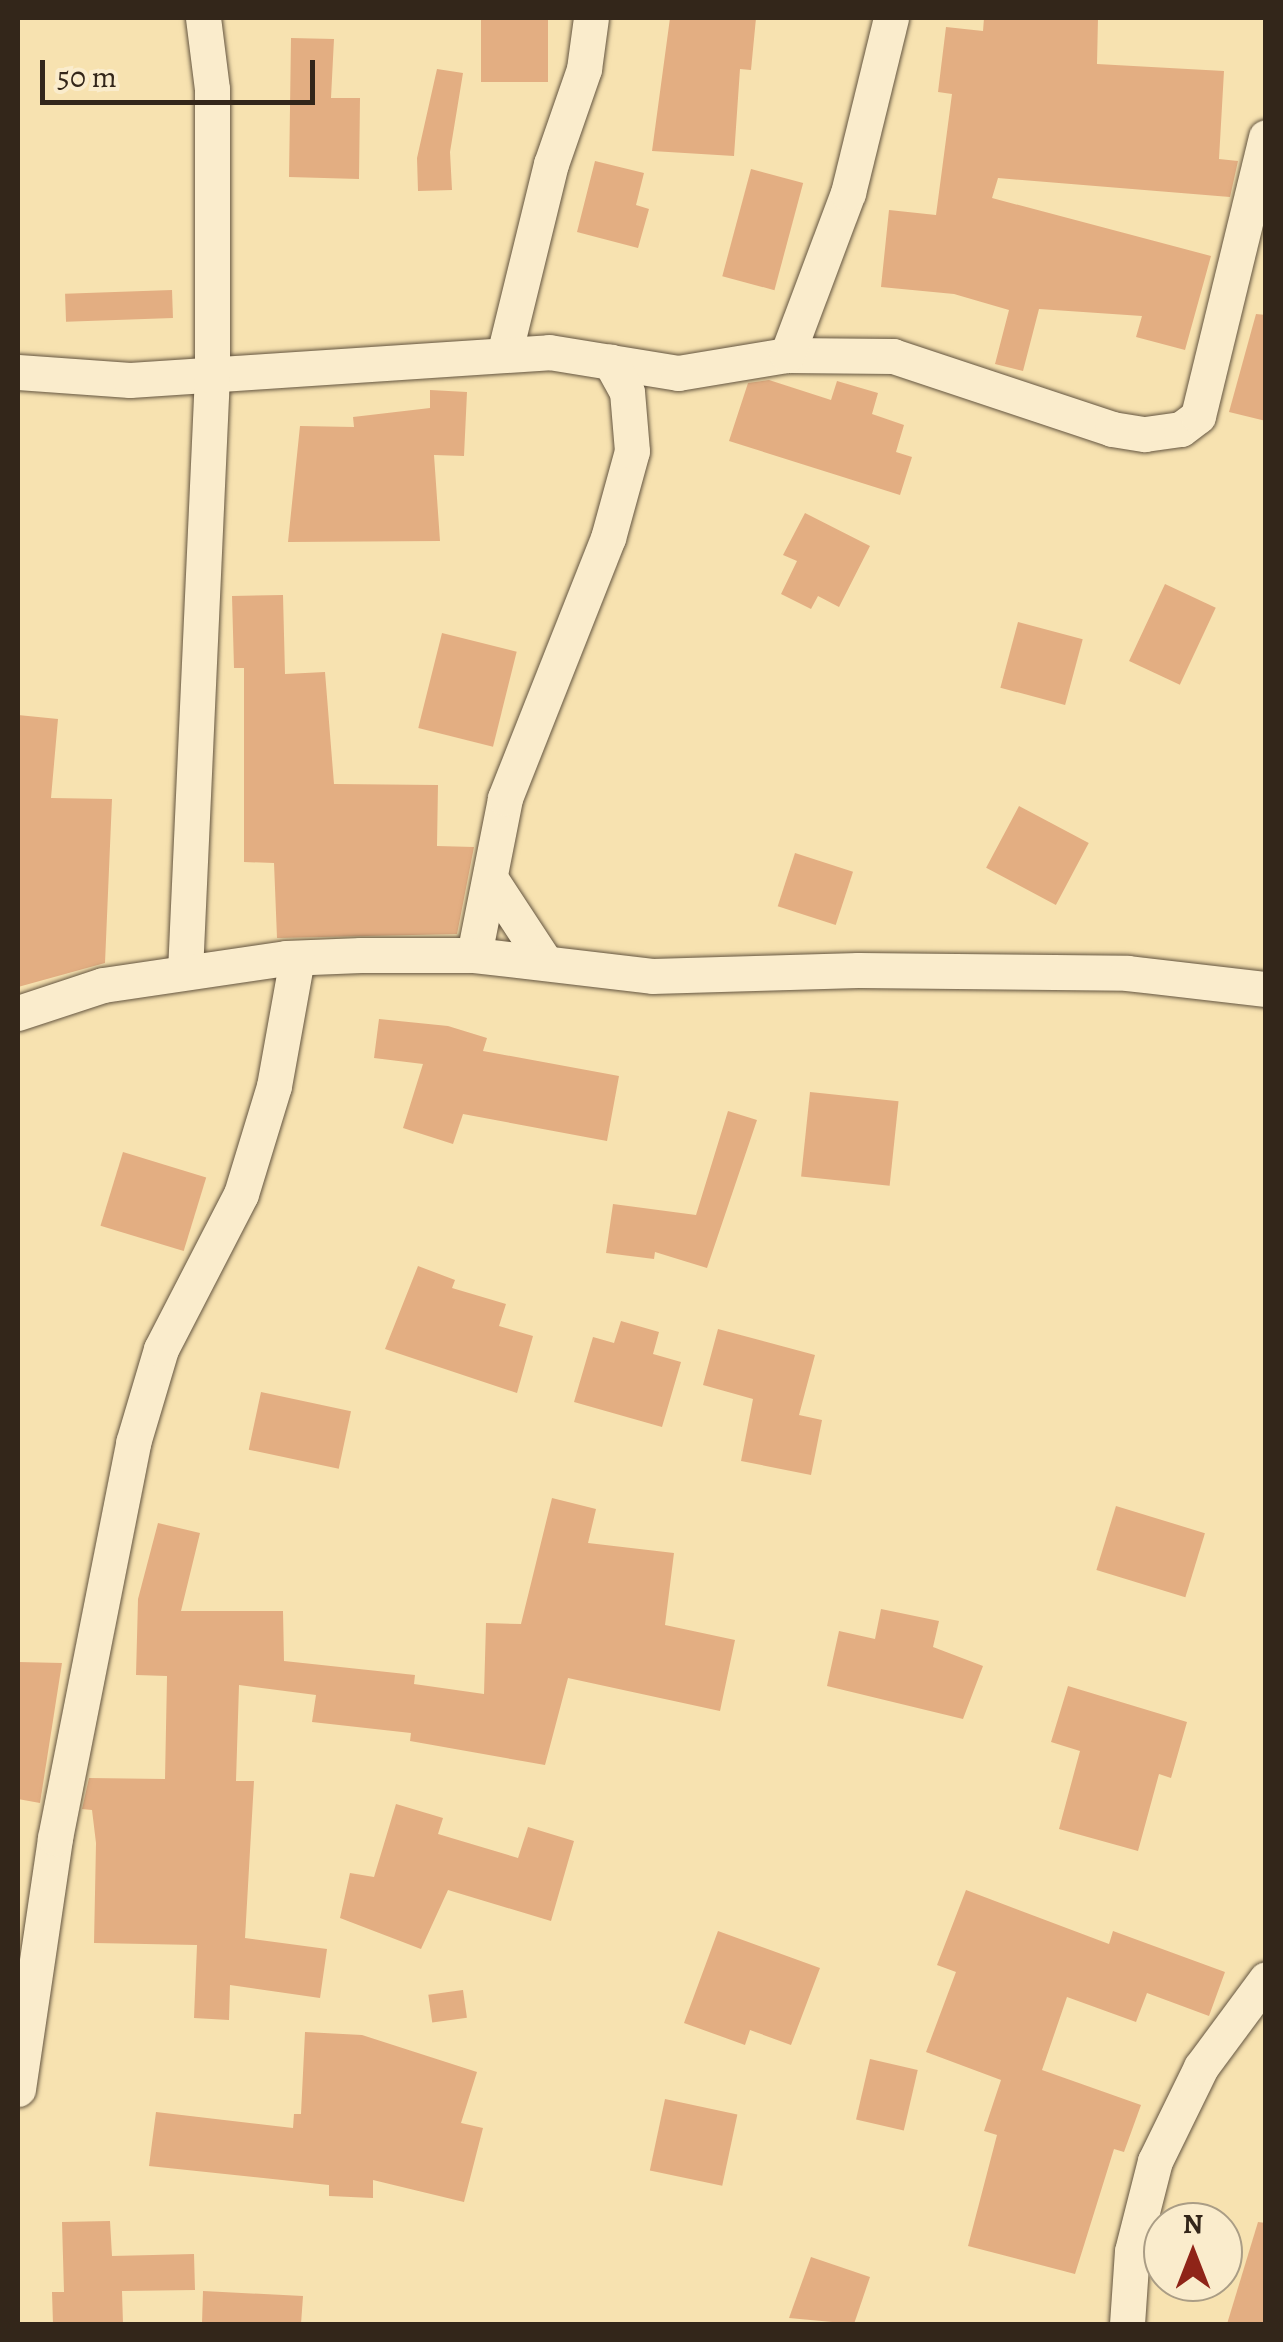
<!DOCTYPE html>
<style>
body{margin:0}
#map{position:relative;width:1283px;height:2342px;overflow:hidden;background:#f7e2b0;font-family:Alegreya,serif}
div>[style]{position:absolute}
[style*='--x']{left:calc(var(--x)*1px);top:calc(var(--y)*1px);width:calc(var(--w)*1px);rotate:calc(var(--a)*1deg)}
.building>*{inset:0;background:#e3ae82;transform-origin:0 0}
.roads{filter:drop-shadow(0 0 2px #645540) drop-shadow(0 0 2px #645540)}
.minor>*{height:35px;margin:-17.5px;padding:0 17.5px;transform-origin:17.5px;border-radius:17.5px;background:#faeccc}
span{translate:-50% -50%;white-space:nowrap;text-align:center;line-height:1.15;-webkit-text-stroke:8px #faeccc;paint-order:stroke}
.frame{position:absolute;inset:0;border:20px solid #33261a;pointer-events:none}
.north{position:absolute;left:1143px;top:2202px;width:100px;height:100px;box-sizing:border-box;background:#faeccc;border:2px solid #aa9d85;border-radius:50%;rotate:0deg;font-size:28px;font-weight:700;line-height:40px;text-align:center;color:#33261a}
.north::after{content:'';display:block;margin:auto;width:35px;height:45px;background:#8f2418;clip-path:polygon(50% 0,100% 100%,50% 72%,0 100%)}
.scale{position:absolute;left:40px;top:60px;width:275px;height:45px;box-sizing:border-box;border:5px solid #33261a;border-top:0;padding-left:12px;font-size:30px;line-height:35px;white-space:nowrap;color:#33261a;-webkit-text-stroke:8px #faeccc;paint-order:stroke}
</style>
<div id="map">
<div class="building">
<i style="left:481px;top:18px;width:67px;height:64px"></i>
<i style="clip-path:polygon(670px 18px,756px 18px,751px 70px,740px 69px,734px 156px,652px 151px)"></i>
<i style="clip-path:polygon(984px 18px,1098px 18px,1097px 64px,1224px 71px,1219px 159px,1238px 161px,1230px 197px,998px 178px,992px 198px,1211px 256px,1185px 350px,1136px 337px,1142px 316px,1039px 309px,1023px 371px,995px 364px,1009px 310px,954px 294px,881px 287px,889px 210px,936px 215px,952px 94px,938px 92px,946px 27px,983px 31px)"></i>
<i style="clip-path:polygon(291px 38px,334px 39px,331px 98px,360px 98px,359px 179px,289px 177px)"></i>
<i style="clip-path:polygon(437px 69px,463px 73px,450px 152px,452px 190px,418px 191px,417px 158px)"></i>
<i style="clip-path:polygon(595px 161px,644px 173px,636px 205px,649px 209px,638px 248px,577px 232px)"></i>
<i style="left:751px;top:169px;width:54px;height:111px;rotate:15deg"></i>
<i style="left:172px;top:290px;width:28px;height:107px;rotate:88deg"></i>
<i style="clip-path:polygon(1256px 314px,1266px 315px,1266px 421px,1229px 412px)"></i>
<i style="clip-path:polygon(769px 380px,831px 400px,837px 381px,878px 393px,872px 414px,904px 425px,896px 452px,912px 457px,900px 495px,729px 441px,748px 383px)"></i>
<i style="clip-path:polygon(430px 390px,467px 392px,464px 456px,434px 455px,440px 541px,288px 542px,300px 426px,354px 427px,353px 417px,430px 408px)"></i>
<i style="clip-path:polygon(805px 513px,870px 546px,839px 607px,818px 596px,811px 609px,781px 594px,797px 561px,783px 555px)"></i>
<i style="left:1165px;top:584px;width:56px;height:85px;rotate:25deg"></i>
<i style="clip-path:polygon(283px 595px,285px 674px,325px 672px,334px 784px,438px 785px,437px 846px,474px 847px,457px 934px,277px 938px,274px 863px,244px 862px,244px 668px,234px 668px,232px 596px)"></i>
<i style="left:1018px;top:622px;width:67px;height:68px;rotate:15deg"></i>
<i style="left:442px;top:633px;width:77px;height:98px;rotate:14deg"></i>
<i style="clip-path:polygon(18px 715px,58px 719px,51px 798px,112px 799px,105px 963px,18px 987px)"></i>
<i style="left:1019px;top:806px;width:79px;height:70px;rotate:28deg"></i>
<i style="left:795px;top:853px;width:61px;height:56px;rotate:18deg"></i>
<i style="clip-path:polygon(379px 1019px,448px 1026px,487px 1038px,483px 1051px,619px 1076px,607px 1141px,463px 1114px,453px 1144px,403px 1128px,423px 1064px,374px 1058px)"></i>
<i style="left:810px;top:1092px;width:89px;height:85px;rotate:6deg"></i>
<i style="clip-path:polygon(728px 1111px,757px 1120px,707px 1268px,655px 1252px,654px 1259px,606px 1253px,613px 1204px,696px 1215px)"></i>
<i style="left:123px;top:1152px;width:87px;height:77px;rotate:17deg"></i>
<i style="clip-path:polygon(418px 1266px,455px 1280px,452px 1288px,506px 1304px,499px 1326px,533px 1336px,517px 1393px,385px 1349px)"></i>
<i style="clip-path:polygon(621px 1321px,659px 1332px,653px 1354px,681px 1362px,662px 1427px,574px 1402px,593px 1337px,614px 1343px)"></i>
<i style="clip-path:polygon(718px 1329px,815px 1355px,799px 1415px,822px 1420px,811px 1475px,741px 1461px,753px 1399px,703px 1385px)"></i>
<i style="left:261px;top:1392px;width:92px;height:59px;rotate:12deg"></i>
<i style="clip-path:polygon(552px 1498px,596px 1509px,588px 1543px,674px 1553px,665px 1625px,735px 1640px,720px 1711px,568px 1678px,545px 1765px,410px 1741px,411px 1733px,312px 1722px,316px 1695px,239px 1685px,236px 1781px,254px 1781px,245px 1938px,327px 1949px,320px 1998px,230px 1985px,229px 2020px,194px 2018px,197px 1945px,94px 1943px,96px 1843px,92px 1810px,82px 1809px,89px 1778px,165px 1779px,167px 1676px,136px 1675px,138px 1599px,158px 1523px,200px 1533px,181px 1611px,283px 1611px,284px 1661px,415px 1675px,414px 1684px,484px 1694px,486px 1623px,521px 1624px)"></i>
<i style="left:1116px;top:1506px;width:93px;height:67px;rotate:17deg"></i>
<i style="clip-path:polygon(881px 1609px,939px 1621px,933px 1647px,983px 1666px,963px 1719px,827px 1686px,839px 1631px,875px 1639px)"></i>
<i style="clip-path:polygon(18px 1662px,62px 1663px,40px 1803px,18px 1799px)"></i>
<i style="clip-path:polygon(1068px 1686px,1187px 1722px,1171px 1778px,1159px 1774px,1138px 1851px,1059px 1829px,1080px 1751px,1051px 1742px)"></i>
<i style="clip-path:polygon(396px 1804px,443px 1818px,438px 1834px,518px 1858px,528px 1827px,574px 1841px,551px 1921px,448px 1890px,421px 1949px,340px 1918px,350px 1873px,374px 1877px)"></i>
<i style="clip-path:polygon(966px 1890px,1109px 1944px,1113px 1931px,1225px 1972px,1209px 2016px,1147px 1993px,1136px 2022px,1067px 1997px,1042px 2070px,1141px 2105px,1124px 2152px,1114px 2149px,1075px 2274px,968px 2246px,997px 2135px,984px 2131px,1001px 2080px,926px 2052px,956px 1972px,937px 1965px)"></i>
<i style="clip-path:polygon(718px 1931px,820px 1968px,791px 2045px,750px 2030px,745px 2045px,684px 2023px)"></i>
<i style="left:463px;top:1990px;width:28px;height:35px;rotate:82deg"></i>
<i style="clip-path:polygon(305px 2032px,362px 2035px,477px 2072px,461px 2123px,483px 2128px,464px 2202px,373px 2180px,373px 2198px,329px 2196px,329px 2185px,149px 2166px,156px 2112px,293px 2128px,294px 2114px,301px 2114px)"></i>
<i style="left:870px;top:2059px;width:49px;height:62px;rotate:13deg"></i>
<i style="left:665px;top:2099px;width:74px;height:73px;rotate:12deg"></i>
<i style="clip-path:polygon(110px 2221px,112px 2256px,194px 2254px,195px 2290px,122px 2291px,123px 2324px,53px 2324px,52px 2292px,64px 2292px,62px 2222px)"></i>
<i style="clip-path:polygon(1258px 2222px,1266px 2223px,1266px 2324px,1227px 2324px)"></i>
<i style="clip-path:polygon(811px 2257px,870px 2277px,854px 2324px,789px 2318px)"></i>
<i style="clip-path:polygon(203px 2291px,303px 2296px,301px 2324px,202px 2324px)"></i>
</div>
<div class="roads">
<div class="minor">
<i style="--x:504;--y:355;--w:197;--a:-76.2"></i>
<i style="--x:551;--y:164;--w:101;--a:-70.8"></i>
<i style="--x:584;--y:69;--w:51;--a:-82.2"></i>
<i style="--x:787;--y:355;--w:106;--a:0.5"></i>
<i style="--x:893;--y:356;--w:231;--a:18.4"></i>
<i style="--x:1112;--y:429;--w:33;--a:9"></i>
<i style="--x:1145;--y:434;--w:36;--a:-8"></i>
<i style="--x:1181;--y:429;--w:21;--a:-37"></i>
<i style="--x:1198;--y:416;--w:287;--a:-76.3"></i>
<i style="--x:18;--y:372;--w:112;--a:4.1"></i>
<i style="--x:130;--y:380;--w:420;--a:-3.8"></i>
<i style="--x:549;--y:352;--w:131;--a:9.2"></i>
<i style="--x:678;--y:373;--w:110;--a:-9.4"></i>
<i style="--x:787;--y:355;--w:173;--a:-69.4"></i>
<i style="--x:848;--y:193;--w:180;--a:-76.2"></i>
<i style="--x:492;--y:881;--w:97;--a:56.8"></i>
<i style="--x:474;--y:955;--w:160;--a:-78.8"></i>
<i style="--x:505;--y:798;--w:280;--a:-68.4"></i>
<i style="--x:608;--y:538;--w:90;--a:-74.6"></i>
<i style="--x:632;--y:451;--w:59;--a:-94.8"></i>
<i style="--x:627;--y:392;--w:35;--a:-119"></i>
<i style="--x:185;--y:972;--w:597;--a:-87.41"></i>
<i style="--x:212;--y:376;--w:287;--a:-90"></i>
<i style="--x:212;--y:89;--w:72;--a:-97.2"></i>
<i style="--x:18;--y:1013;--w:89;--a:-18.2"></i>
<i style="--x:103;--y:985;--w:185;--a:-8.4"></i>
<i style="--x:286;--y:958;--w:75;--a:-2.3"></i>
<i style="--x:361;--y:955;--w:113;--a:0"></i>
<i style="--x:474;--y:955;--w:179;--a:6.7"></i>
<i style="--x:652;--y:976;--w:206;--a:-1.7"></i>
<i style="--x:858;--y:970;--w:269;--a:0.6"></i>
<i style="--x:1127;--y:973;--w:140;--a:6.6"></i>
<i style="--x:18;--y:2089;--w:254;--a:-81.6"></i>
<i style="--x:55;--y:1838;--w:403;--a:-78.8"></i>
<i style="--x:133;--y:1443;--w:98;--a:-73.4"></i>
<i style="--x:161;--y:1349;--w:174;--a:-62.7"></i>
<i style="--x:241;--y:1194;--w:113;--a:-73"></i>
<i style="--x:274;--y:1086;--w:130;--a:-79.8"></i>
<i style="--x:1127;--y:2324;--w:73;--a:-86.1"></i>
<i style="--x:1132;--y:2251;--w:93;--a:-75.7"></i>
<i style="--x:1155;--y:2161;--w:105;--a:-63.9"></i>
<i style="--x:1201;--y:2067;--w:109;--a:-53.5"></i>
</div>
</div>
<div class="frame"></div>
<div class="north">N</div>
<div class="scale">50 m</div>
</div>
